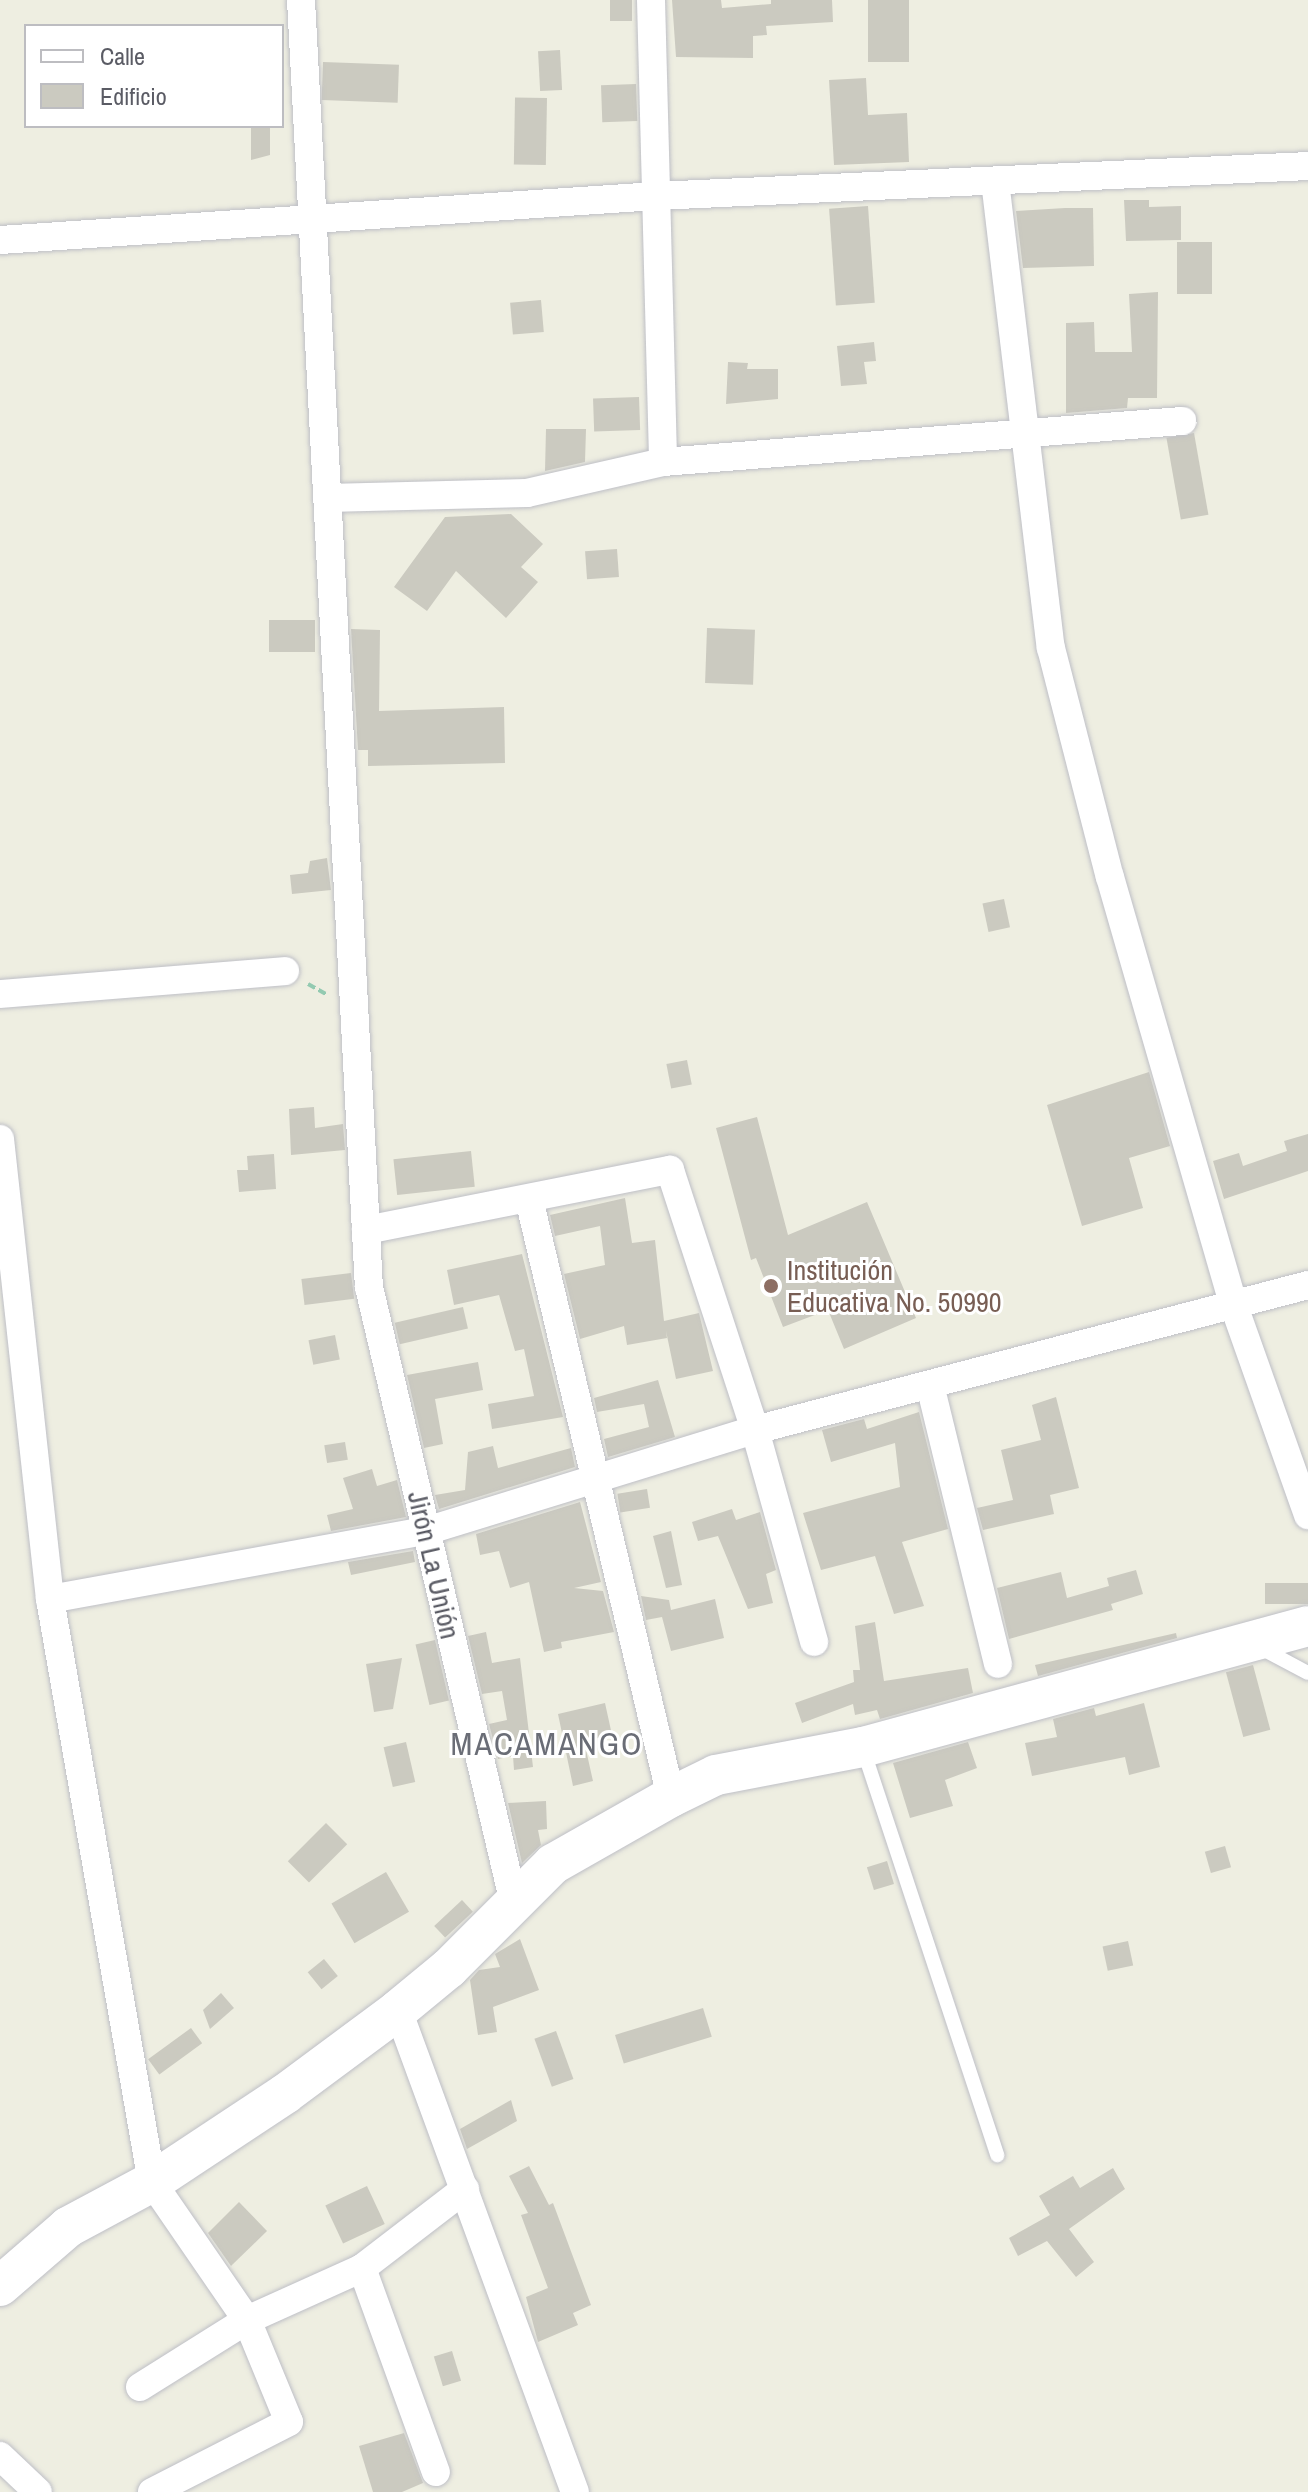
<!DOCTYPE html>
<meta charset="utf-8">
<style>
body{margin:0}
#map{position:relative;width:1308px;height:2492px;overflow:hidden;background:#eeeee1;font-family:"Archivo Narrow",sans-serif}
div>[style]{position:absolute}
[style*='--x']{left:calc(var(--x)*1px);top:calc(var(--y)*1px);width:calc(var(--w)*1px);rotate:calc(var(--a)*1deg)}
.building>*{inset:0;background:#cbcac0;transform-origin:0 0}
.path>*{height:4px;margin-top:-2px;transform-origin:0;background:repeating-linear-gradient(90deg,#93cab1 0 8px,transparent 0 12px)}
.roads{filter:drop-shadow(0 0 2px #bebfc6) drop-shadow(0 0 2px #bebfc6)}
.lane>*{height:14px;margin:-7px;padding:0 7px;transform-origin:7px;border-radius:7px;background:#fff}
.street>*{height:28px;margin:-14px;padding:0 14px;transform-origin:14px;border-radius:14px;background:#fff}
.secondary>*{height:40px;margin:-20px;padding:0 20px;transform-origin:20px;border-radius:20px;background:#fff}
.dots>*{width:22px;height:22px;translate:-50% -50%;box-sizing:border-box;border:4px solid #fff;border-radius:50%}
span{translate:-50% -50%;white-space:nowrap;text-align:center;line-height:1.15;-webkit-text-stroke:6px #fff;paint-order:stroke}
.education-label{font-size:28px;color:#785e54}
.left{translate:0 -50%;text-align:left}
.street-label{font-size:28px;color:#5a5b64}
.quarter-label{font-size:32px;color:#6a6d76;letter-spacing:2px}
.legend{position:absolute;left:24px;top:24px;width:260px;height:104px;box-sizing:border-box;background:#fff;border:2px solid #bdbdc1;margin:0;padding:10px 14px;list-style:none;font-size:24px;color:#5a5b64}
.legend li{display:flex;align-items:center;gap:16px;height:40px}
.legend b{width:40px;border:2px solid #bdbdc1}
</style>
<div id="map">
<div class="building">
<i style="left:610px;top:0;width:22px;height:21px"></i>
<i style="clip-path:polygon(672px 0,721px 0,722px 8px,771px 4px,771px 0,832px 0,833px 22px,766px 26px,767px 35px,753px 36px,753px 58px,676px 57px)"></i>
<i style="left:868px;top:0;width:41px;height:62px"></i>
<i style="left:560px;top:50px;width:40px;height:22px;rotate:87deg"></i>
<i style="left:323px;top:62px;width:76px;height:38px;rotate:2deg"></i>
<i style="clip-path:polygon(866px 78px,868px 115px,907px 113px,909px 162px,834px 165px,829px 80px)"></i>
<i style="left:636px;top:84px;width:37px;height:35px;rotate:88deg"></i>
<i style="left:547px;top:98px;width:67px;height:32px;rotate:91deg"></i>
<i style="clip-path:polygon(251px 126px,270px 126px,270px 155px,251px 160px)"></i>
<i style="clip-path:polygon(1124px 200px,1149px 200px,1149px 207px,1181px 206px,1181px 240px,1126px 241px)"></i>
<i style="left:868px;top:206px;width:97px;height:39px;rotate:86deg"></i>
<i style="clip-path:polygon(1065px 208px,1093px 208px,1094px 266px,1023px 268px,1016px 211px)"></i>
<i style="left:1212px;top:242px;width:52px;height:35px;rotate:90deg"></i>
<i style="clip-path:polygon(1158px 292px,1157px 398px,1128px 398px,1127px 408px,1066px 413px,1066px 323px,1094px 322px,1095px 352px,1132px 352px,1129px 294px)"></i>
<i style="left:541px;top:300px;width:32px;height:31px;rotate:85deg"></i>
<i style="clip-path:polygon(874px 342px,876px 361px,864px 362px,867px 384px,841px 386px,837px 346px)"></i>
<i style="clip-path:polygon(728px 362px,748px 363px,747px 369px,778px 369px,778px 399px,726px 404px)"></i>
<i style="left:639px;top:397px;width:33px;height:46px;rotate:88deg"></i>
<i style="clip-path:polygon(546px 429px,586px 429px,585px 462px,545px 471px)"></i>
<i style="left:1194px;top:433px;width:83px;height:28px;rotate:80deg"></i>
<i style="clip-path:polygon(511px 514px,543px 544px,521px 567px,538px 582px,506px 618px,456px 571px,427px 611px,394px 587px,445px 517px)"></i>
<i style="left:617px;top:549px;width:28px;height:32px;rotate:86deg"></i>
<i style="left:269px;top:620px;width:46px;height:32px"></i>
<i style="left:707px;top:628px;width:48px;height:55px;rotate:2deg"></i>
<i style="clip-path:polygon(351px 629px,380px 630px,379px 711px,504px 707px,505px 763px,368px 766px,368px 750px,358px 750px)"></i>
<i style="clip-path:polygon(327px 858px,331px 890px,292px 894px,290px 875px,308px 873px,310px 861px)"></i>
<i style="left:1004px;top:899px;width:29px;height:22px;rotate:78deg"></i>
<i style="left:687px;top:1060px;width:25px;height:21px;rotate:79deg"></i>
<i style="clip-path:polygon(1149px 1072px,1170px 1146px,1129px 1158px,1143px 1208px,1082px 1226px,1047px 1105px)"></i>
<i style="clip-path:polygon(314px 1107px,315px 1128px,343px 1124px,345px 1150px,291px 1155px,289px 1109px)"></i>
<i style="clip-path:polygon(757px 1117px,788px 1235px,867px 1202px,916px 1318px,844px 1349px,828px 1310px,783px 1327px,756px 1258px,751px 1260px,716px 1128px)"></i>
<i style="clip-path:polygon(1308px 1134px,1308px 1171px,1224px 1199px,1213px 1161px,1239px 1153px,1243px 1166px,1287px 1151px,1284px 1141px)"></i>
<i style="left:471px;top:1151px;width:36px;height:78px;rotate:84deg"></i>
<i style="clip-path:polygon(274px 1154px,276px 1189px,239px 1192px,237px 1170px,248px 1170px,247px 1156px)"></i>
<i style="clip-path:polygon(625px 1198px,632px 1243px,655px 1240px,664px 1321px,699px 1313px,713px 1371px,676px 1379px,666px 1331px,667px 1338px,627px 1345px,624px 1326px,580px 1339px,564px 1274px,605px 1265px,600px 1226px,555px 1236px,550px 1215px)"></i>
<i style="clip-path:polygon(522px 1254px,563px 1417px,492px 1429px,488px 1404px,534px 1396px,524px 1349px,515px 1351px,499px 1295px,454px 1305px,447px 1270px)"></i>
<i style="left:351px;top:1273px;width:26px;height:50px;rotate:83deg"></i>
<i style="left:463px;top:1307px;width:22px;height:70px;rotate:77deg"></i>
<i style="left:335px;top:1335px;width:25px;height:27px;rotate:79deg"></i>
<i style="clip-path:polygon(478px 1362px,483px 1390px,435px 1399px,443px 1444px,424px 1448px,407px 1375px)"></i>
<i style="clip-path:polygon(658px 1380px,675px 1437px,608px 1457px,604px 1439px,649px 1427px,644px 1404px,597px 1412px,594px 1398px)"></i>
<i style="clip-path:polygon(1056px 1397px,1079px 1488px,1050px 1495px,1054px 1514px,983px 1530px,977px 1508px,1013px 1500px,1001px 1450px,1041px 1440px,1032px 1405px)"></i>
<i style="clip-path:polygon(919px 1412px,948px 1529px,902px 1542px,924px 1606px,894px 1614px,875px 1556px,821px 1570px,803px 1513px,900px 1487px,895px 1443px,831px 1462px,822px 1430px,864px 1419px,867px 1429px)"></i>
<i style="left:345px;top:1442px;width:18px;height:21px;rotate:81deg"></i>
<i style="clip-path:polygon(493px 1446px,498px 1468px,571px 1448px,575px 1467px,439px 1509px,435px 1495px,465px 1490px,468px 1452px)"></i>
<i style="clip-path:polygon(372px 1469px,377px 1486px,397px 1480px,406px 1517px,331px 1531px,327px 1515px,353px 1509px,343px 1478px)"></i>
<i style="left:647px;top:1489px;width:19px;height:30px;rotate:81deg"></i>
<i style="clip-path:polygon(580px 1502px,601px 1582px,574px 1588px,603px 1591px,614px 1632px,561px 1642px,562px 1648px,544px 1652px,529px 1582px,510px 1588px,499px 1551px,480px 1555px,476px 1534px)"></i>
<i style="clip-path:polygon(732px 1509px,736px 1520px,760px 1512px,776px 1570px,766px 1574px,773px 1603px,748px 1609px,718px 1536px,698px 1541px,692px 1522px)"></i>
<i style="clip-path:polygon(671px 1531px,682px 1585px,666px 1588px,653px 1536px)"></i>
<i style="clip-path:polygon(413px 1551px,415px 1562px,351px 1575px,348px 1562px)"></i>
<i style="clip-path:polygon(1136px 1570px,1143px 1594px,1111px 1604px,1113px 1610px,1009px 1639px,997px 1588px,1061px 1572px,1067px 1598px,1109px 1586px,1107px 1578px)"></i>
<i style="left:1308px;top:1583px;width:21px;height:43px;rotate:90deg"></i>
<i style="clip-path:polygon(641px 1596px,669px 1600px,671px 1610px,715px 1599px,724px 1638px,671px 1651px,662px 1617px,646px 1620px)"></i>
<i style="clip-path:polygon(875px 1622px,884px 1681px,968px 1668px,973px 1693px,880px 1719px,877px 1710px,855px 1715px,853px 1704px,802px 1723px,795px 1703px,854px 1682px,853px 1670px,860px 1670px,855px 1626px)"></i>
<i style="clip-path:polygon(486px 1632px,492px 1663px,520px 1658px,533px 1767px,514px 1770px,513px 1756px,498px 1759px,489px 1724px,507px 1720px,502px 1691px,482px 1694px,468px 1636px)"></i>
<i style="clip-path:polygon(1176px 1633px,1177px 1638px,1038px 1676px,1035px 1665px)"></i>
<i style="left:435px;top:1640px;width:62px;height:20px;rotate:77deg"></i>
<i style="clip-path:polygon(402px 1658px,393px 1709px,374px 1712px,366px 1664px)"></i>
<i style="left:1253px;top:1665px;width:67px;height:28px;rotate:75deg"></i>
<i style="clip-path:polygon(605px 1703px,612px 1735px,584px 1741px,593px 1781px,573px 1786px,558px 1714px)"></i>
<i style="clip-path:polygon(1144px 1703px,1160px 1767px,1129px 1775px,1125px 1757px,1032px 1776px,1025px 1743px,1057px 1737px,1053px 1719px,1094px 1708px,1096px 1716px)"></i>
<i style="left:406px;top:1742px;width:41px;height:23px;rotate:77deg"></i>
<i style="clip-path:polygon(968px 1742px,977px 1768px,945px 1780px,953px 1806px,910px 1818px,893px 1763px)"></i>
<i style="clip-path:polygon(546px 1801px,547px 1829px,538px 1830px,541px 1845px,522px 1863px,508px 1803px)"></i>
<i style="left:326px;top:1823px;width:30px;height:54px;rotate:45deg"></i>
<i style="left:1225px;top:1846px;width:22px;height:21px;rotate:74deg"></i>
<i style="left:887px;top:1861px;width:24px;height:21px;rotate:73deg"></i>
<i style="left:386px;top:1872px;width:46px;height:63px;rotate:60deg"></i>
<i style="left:462px;top:1900px;width:16px;height:38px;rotate:47deg"></i>
<i style="clip-path:polygon(520px 1939px,539px 1990px,493px 2007px,497px 2032px,478px 2035px,470px 1980px,479px 1970px,500px 1967px,495px 1954px)"></i>
<i style="left:1128px;top:1941px;width:25px;height:26px;rotate:78deg"></i>
<i style="left:324px;top:1959px;width:22px;height:21px;rotate:51deg"></i>
<i style="clip-path:polygon(221px 1993px,234px 2008px,210px 2029px,203px 2010px)"></i>
<i style="left:703px;top:2008px;width:30px;height:92px;rotate:73deg"></i>
<i style="left:191px;top:2028px;width:19px;height:53px;rotate:54deg"></i>
<i style="left:556px;top:2031px;width:51px;height:23px;rotate:70deg"></i>
<i style="clip-path:polygon(511px 2100px,517px 2121px,467px 2149px,460px 2129px)"></i>
<i style="clip-path:polygon(529px 2166px,549px 2205px,553px 2203px,591px 2305px,573px 2313px,578px 2325px,538px 2342px,526px 2297px,548px 2288px,521px 2215px,528px 2213px,509px 2176px)"></i>
<i style="clip-path:polygon(1113px 2168px,1125px 2189px,1069px 2229px,1094px 2262px,1076px 2277px,1047px 2241px,1018px 2256px,1009px 2238px,1050px 2215px,1039px 2196px,1073px 2176px,1080px 2188px)"></i>
<i style="left:367px;top:2186px;width:42px;height:46px;rotate:65deg"></i>
<i style="clip-path:polygon(239px 2202px,267px 2231px,231px 2266px,208px 2233px)"></i>
<i style="left:452px;top:2351px;width:31px;height:19px;rotate:73deg"></i>
<i style="clip-path:polygon(404px 2433px,423px 2483px,402px 2492px,373px 2492px,359px 2446px)"></i>
</div>
<div class="path">
<i style="--x:308;--y:984;--w:23;--a:29"></i>
</div>
<div class="roads">
<div class="lane">
<i style="--x:1259;--y:1647;--w:55;--a:28"></i>
<i style="--x:863;--y:1749;--w:428;--a:71.7"></i>
</div>
<div class="street">
<i style="--x:301;--y:0;--w:1289;--a:86.98"></i>
<i style="--x:369;--y:1287;--w:629;--a:76.76"></i>
<i style="--x:651;--y:0;--w:462;--a:88.5"></i>
<i style="--x:995;--y:181;--w:470;--a:83.2"></i>
<i style="--x:1051;--y:648;--w:236;--a:75.6"></i>
<i style="--x:1110;--y:877;--w:447;--a:73.9"></i>
<i style="--x:1234;--y:1306;--w:222;--a:70.5"></i>
<i style="--x:0;--y:240;--w:657;--a:-3.84"></i>
<i style="--x:656;--y:196;--w:653;--a:-2.63"></i>
<i style="--x:327;--y:498;--w:200;--a:-1.4"></i>
<i style="--x:527;--y:493;--w:139;--a:-12.8"></i>
<i style="--x:663;--y:462;--w:521;--a:-4.52"></i>
<i style="--x:0;--y:994;--w:286;--a:-4.6"></i>
<i style="--x:0;--y:1139;--w:463;--a:83.8"></i>
<i style="--x:50;--y:1599;--w:592;--a:80.08"></i>
<i style="--x:152;--y:2182;--w:168;--a:55.5"></i>
<i style="--x:247;--y:2320;--w:110;--a:67.6"></i>
<i style="--x:289;--y:2422;--w:154;--a:152.9"></i>
<i style="--x:529;--y:1199;--w:615;--a:76.64"></i>
<i style="--x:366;--y:1230;--w:310;--a:-11.2"></i>
<i style="--x:670;--y:1170;--w:274;--a:71.9"></i>
<i style="--x:755;--y:1430;--w:220;--a:74.4"></i>
<i style="--x:930;--y:1385;--w:287;--a:76.3"></i>
<i style="--x:50;--y:1599;--w:382;--a:-10.3"></i>
<i style="--x:426;--y:1531;--w:344;--a:-17.1"></i>
<i style="--x:755;--y:1430;--w:572;--a:-14.69"></i>
<i style="--x:398;--y:2010;--w:513;--a:69.84"></i>
<i style="--x:362;--y:2268;--w:217;--a:70.1"></i>
<i style="--x:140;--y:2387;--w:126;--a:-32.1"></i>
<i style="--x:247;--y:2320;--w:126;--a:-24.3"></i>
<i style="--x:362;--y:2268;--w:130;--a:-37.5"></i>
<i style="--x:0;--y:2456;--w:52;--a:43.5"></i>
</div>
<div class="secondary">
<i style="--x:0;--y:2286;--w:90;--a:-40.9"></i>
<i style="--x:68;--y:2227;--w:95;--a:-28.2"></i>
<i style="--x:152;--y:2182;--w:159;--a:-33.5"></i>
<i style="--x:285;--y:2094;--w:141;--a:-36.6"></i>
<i style="--x:398;--y:2010;--w:66;--a:-39.5"></i>
<i style="--x:449;--y:1968;--w:147;--a:-45"></i>
<i style="--x:553;--y:1864;--w:136;--a:-29.6"></i>
<i style="--x:671;--y:1797;--w:50;--a:-26.1"></i>
<i style="--x:716;--y:1775;--w:150;--a:-10.8"></i>
<i style="--x:863;--y:1747;--w:461;--a:-15.2"></i>
</div>
</div>
<div class="dots">
<i style="left:771px;top:1286px;background:#8d6e63"></i>
</div>
<div class="education-label">
<span class="left" style="left:787px;top:1286px">Institución<br>Educativa No. 50990</span>
</div>
<div class="street-label">
<span style="left:434px;top:1565px;rotate:77deg">Jirón La Unión</span>
</div>
<div class="quarter-label">
<span style="left:547px;top:1744px">MACAMANGO</span>
</div>
<ul class="legend">
<li><b style="height:10px;background:#fff"></b>Calle</li>
<li><b style="height:22px;background:#cbcac0"></b>Edificio</li>
</ul>
</div>
